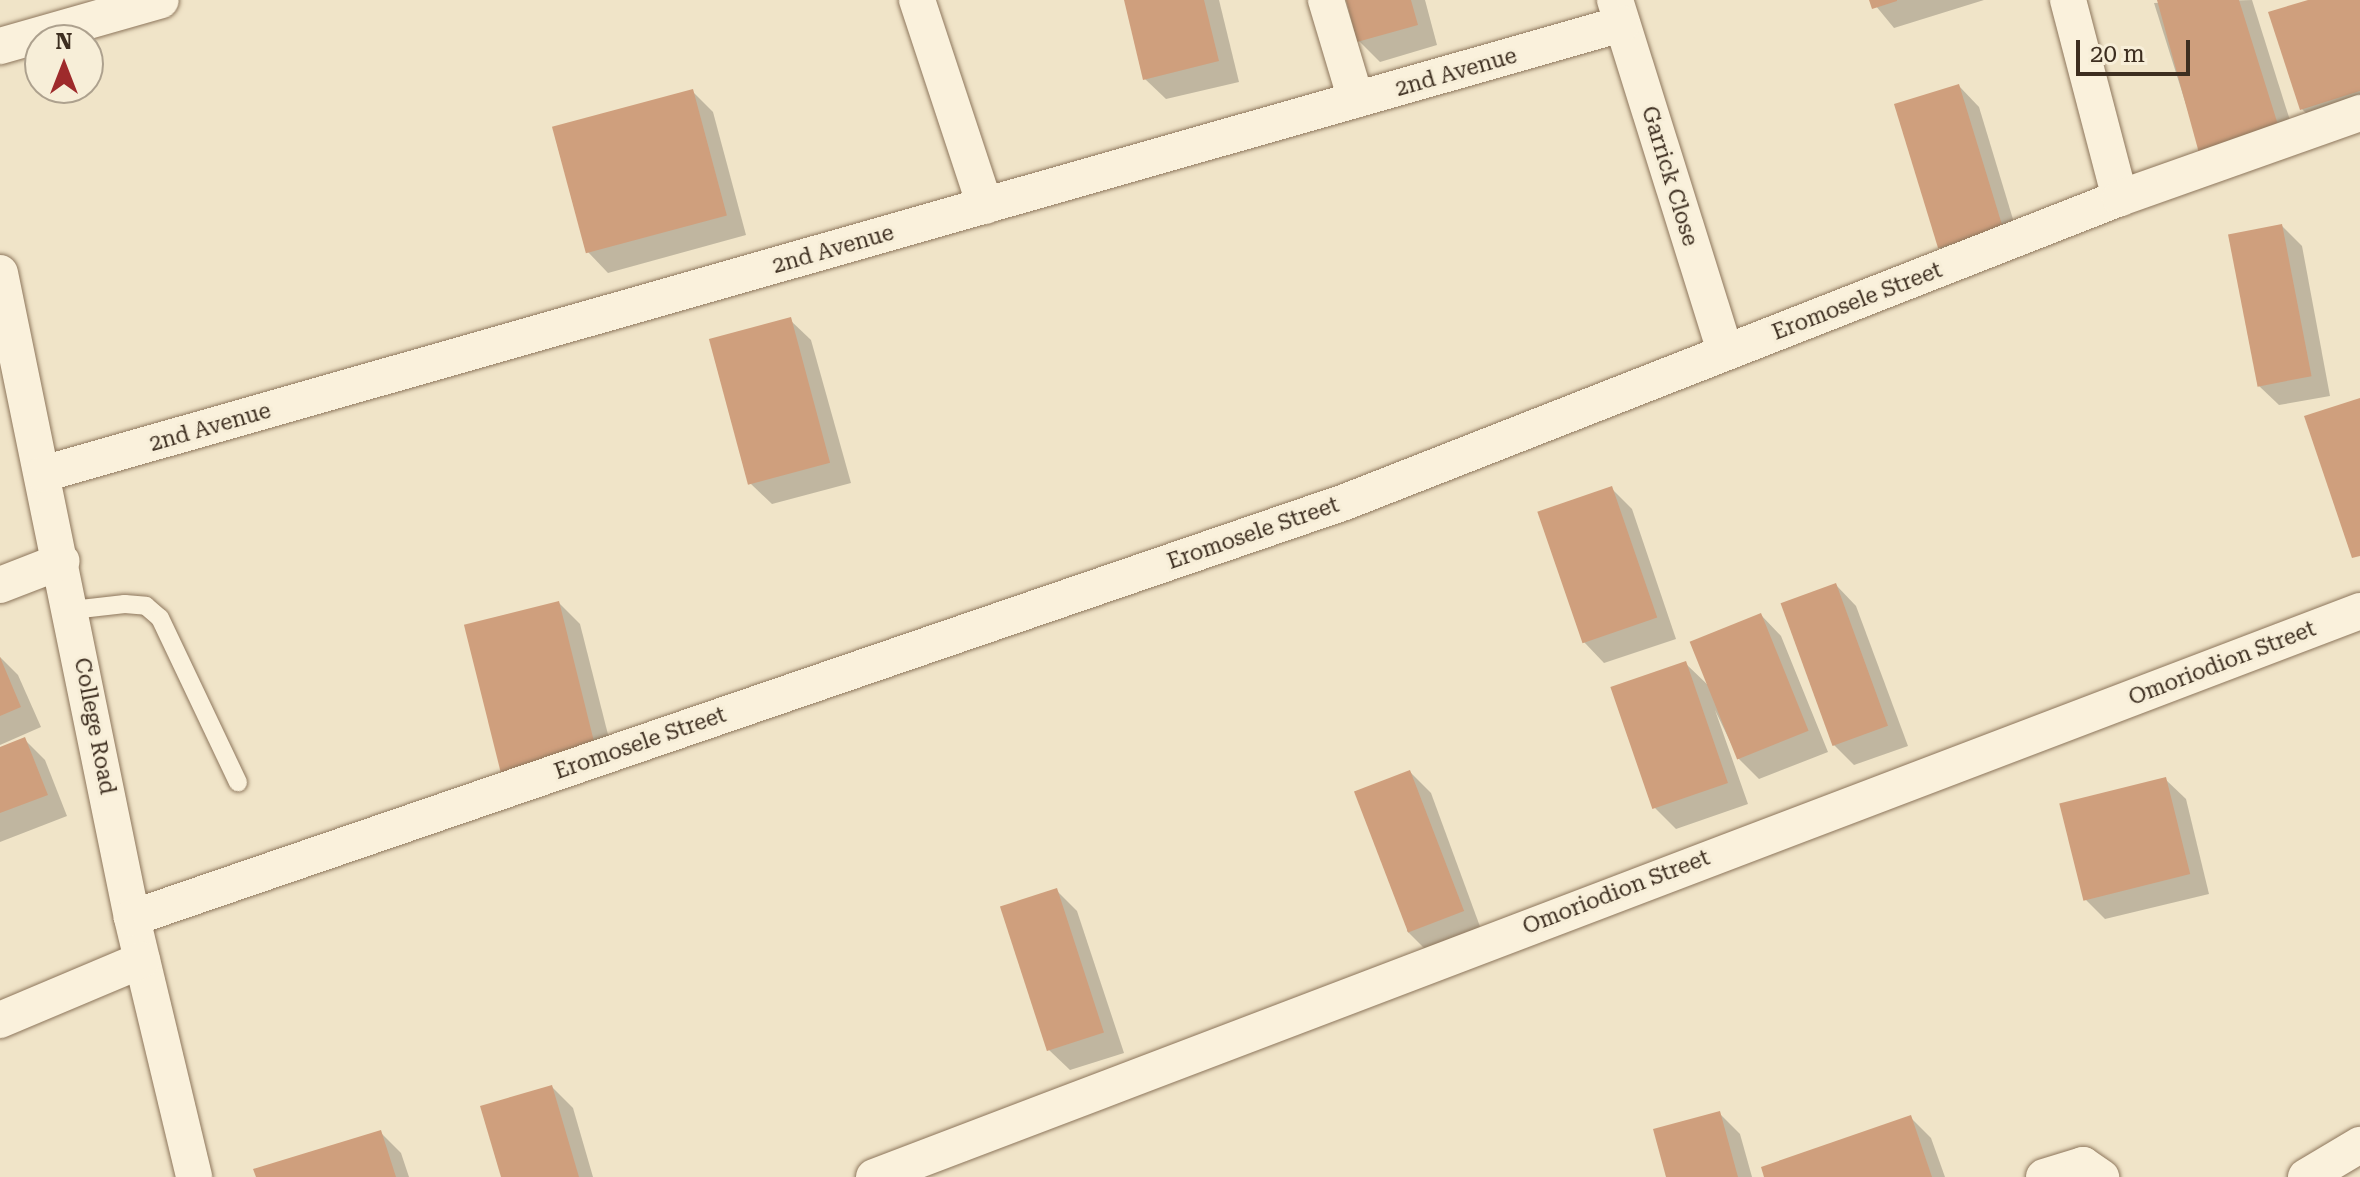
<!DOCTYPE html>
<style>
body{margin:0}
#map{position:relative;width:2360px;height:1177px;overflow:hidden;background:#f0e4c8;font-family:"Roboto Serif",serif}
div>[style]{position:absolute}
[style*='--x']{left:calc(var(--x)*1px);top:calc(var(--y)*1px);width:calc(var(--w)*1px);rotate:calc(var(--a)*1deg)}
.shadow>*{inset:0;background:#0003}
.building>*{inset:0;background:#cf9f7d;transform-origin:0 0}
.roads{filter:drop-shadow(0 0 2px #8d765c) drop-shadow(0 0 2px #8d765c)}
.service>*{height:18px;margin:-9px;padding:0 9px;transform-origin:9px;border-radius:9px;background:#faf1dc}
.minor>*{height:36px;margin:-18px;padding:0 18px;transform-origin:18px;border-radius:18px;background:#faf1dc}
span{translate:-50% -50%;white-space:nowrap;text-align:center;line-height:1.15;-webkit-text-stroke:6px #f7eed8;paint-order:stroke}
.street-label{font-size:22px;color:#3d2e20}
.north{position:absolute;left:24px;top:24px;width:80px;height:80px;box-sizing:border-box;background:#f7eed8;border:2px solid #ada18e;border-radius:50%;rotate:0deg;font-size:22px;font-weight:700;line-height:32px;text-align:center;color:#3d2e20}
.north::after{content:'';display:block;margin:auto;width:28px;height:36px;background:#9e2a2b;clip-path:polygon(50% 0,100% 100%,50% 72%,0 100%)}
.scale{position:absolute;left:2076px;top:40px;width:114px;height:36px;box-sizing:border-box;border:4px solid #3d2e20;border-top:0;padding-left:10px;font-size:24px;line-height:28px;white-space:nowrap;color:#3d2e20;-webkit-text-stroke:6px #f7eed8;paint-order:stroke}
</style>
<div id="map">
<div class="shadow">
<i style="clip-path:polygon(1126px 0,1219px 0,1239px 82px,1166px 99px,1145px 79px)"></i>
<i style="clip-path:polygon(1348px 0,1425px 0,1437px 45px,1380px 62px,1359px 41px)"></i>
<i style="clip-path:polygon(1871px 0,1984px 0,1894px 28px)"></i>
<i style="clip-path:polygon(2252px 0,2299px 149px,2201px 152px,2154px 3px)"></i>
<i style="clip-path:polygon(2314px 0,2360px 0,2360px 118px,2322px 130px,2302px 109px)"></i>
<i style="clip-path:polygon(1959px 86px,1979px 107px,2022px 249px,1960px 268px,1939px 247px)"></i>
<i style="clip-path:polygon(692px 91px,713px 112px,746px 235px,608px 273px,588px 252px)"></i>
<i style="clip-path:polygon(2282px 226px,2302px 246px,2330px 396px,2279px 405px,2258px 385px)"></i>
<i style="clip-path:polygon(790px 320px,811px 340px,851px 483px,772px 504px,751px 484px)"></i>
<i style="clip-path:polygon(1611px 488px,1632px 509px,1676px 639px,1604px 663px,1584px 642px)"></i>
<i style="clip-path:polygon(1836px 585px,1856px 606px,1908px 746px,1854px 765px,1834px 745px)"></i>
<i style="clip-path:polygon(559px 603px,580px 624px,617px 770px,503px 773px)"></i>
<i style="clip-path:polygon(1761px 615px,1781px 636px,1828px 752px,1759px 779px,1738px 758px,1715px 710px,1748px 804px,1676px 829px,1655px 808px,1685px 663px,1710px 687px)"></i>
<i style="clip-path:polygon(0 657px,18px 675px,41px 727px,0 745px)"></i>
<i style="clip-path:polygon(25px 740px,45px 760px,67px 816px,0 842px,0 749px)"></i>
<i style="clip-path:polygon(1410px 772px,1431px 793px,1482px 932px,1428px 952px,1407px 931px)"></i>
<i style="clip-path:polygon(2165px 779px,2186px 799px,2209px 894px,2105px 919px,2084px 898px)"></i>
<i style="clip-path:polygon(1056px 890px,1077px 911px,1124px 1053px,1070px 1070px,1049px 1050px)"></i>
<i style="clip-path:polygon(552px 1087px,573px 1108px,593px 1177px,503px 1177px)"></i>
<i style="clip-path:polygon(1720px 1114px,1740px 1134px,1752px 1177px,1668px 1177px)"></i>
<i style="clip-path:polygon(1910px 1117px,1931px 1138px,1945px 1177px,1766px 1177px)"></i>
<i style="clip-path:polygon(380px 1132px,401px 1153px,409px 1177px,258px 1177px)"></i>
</div>
<div class="building">
<i style="clip-path:polygon(1124px 0,1204px 0,1219px 61px,1143px 80px)"></i>
<i style="clip-path:polygon(1346px 0,1411px 0,1418px 25px,1357px 42px)"></i>
<i style="clip-path:polygon(1869px 0,1897px 0,1897px 1px,1872px 9px)"></i>
<i style="clip-path:polygon(2157px 0,2239px 0,2279px 128px,2199px 153px)"></i>
<i style="clip-path:polygon(2308px 0,2360px 0,2360px 91px,2300px 110px,2268px 12px)"></i>
<i style="left:1959px;top:84px;width:151px;height:68px;rotate:73deg"></i>
<i style="left:693px;top:89px;width:131px;height:146px;rotate:75deg"></i>
<i style="left:2282px;top:224px;width:155px;height:55px;rotate:79deg"></i>
<i style="left:791px;top:317px;width:151px;height:85px;rotate:75deg"></i>
<i style="clip-path:polygon(2360px 398px,2360px 556px,2352px 558px,2304px 416px)"></i>
<i style="left:1612px;top:486px;width:139px;height:79px;rotate:71deg"></i>
<i style="left:1836px;top:583px;width:152px;height:59px;rotate:70deg"></i>
<i style="left:559px;top:601px;width:153px;height:98px;rotate:76deg"></i>
<i style="left:1761px;top:613px;width:127px;height:77px;rotate:68deg"></i>
<i style="clip-path:polygon(0 657px,21px 707px,0 716px)"></i>
<i style="left:1686px;top:661px;width:129px;height:80px;rotate:71deg"></i>
<i style="clip-path:polygon(25px 737px,48px 795px,0 813px,0 747px)"></i>
<i style="left:1410px;top:770px;width:151px;height:60px;rotate:69deg"></i>
<i style="left:2166px;top:777px;width:100px;height:110px;rotate:76deg"></i>
<i style="left:1057px;top:888px;width:152px;height:60px;rotate:72deg"></i>
<i style="clip-path:polygon(552px 1085px,579px 1177px,501px 1177px,480px 1106px)"></i>
<i style="clip-path:polygon(1720px 1111px,1738px 1177px,1666px 1177px,1653px 1129px)"></i>
<i style="clip-path:polygon(1911px 1115px,1932px 1177px,1764px 1177px,1761px 1167px)"></i>
<i style="clip-path:polygon(381px 1130px,396px 1177px,256px 1177px,253px 1169px)"></i>
</div>
<div class="roads">
<div class="service">
<i style="--x:72;--y:610;--w:53;--a:-6.5"></i>
<i style="--x:125;--y:604;--w:21;--a:5"></i>
<i style="--x:146;--y:606;--w:18;--a:41"></i>
<i style="--x:160;--y:618;--w:182;--a:64.6"></i>
</div>
<div class="minor">
<i style="--x:917;--y:0;--w:217;--a:71.7"></i>
<i style="--x:1326;--y:0;--w:104;--a:73.3"></i>
<i style="--x:1615;--y:0;--w:369;--a:72.6"></i>
<i style="--x:2068;--y:0;--w:205;--a:75.3"></i>
<i style="--x:0;--y:46;--w:167;--a:-15.9"></i>
<i style="--x:0;--y:273;--w:658;--a:78.43"></i>
<i style="--x:132;--y:918;--w:266;--a:76.5"></i>
<i style="--x:43;--y:474;--w:1642;--a:-15.91"></i>
<i style="--x:0;--y:585;--w:66;--a:-21.2"></i>
<i style="--x:132;--y:918;--w:1282;--a:-18.93"></i>
<i style="--x:1345;--y:502;--w:832;--a:-21.42"></i>
<i style="--x:2120;--y:198;--w:255;--a:-19.5"></i>
<i style="--x:0;--y:1020;--w:154;--a:-22.9"></i>
<i style="--x:874;--y:1177;--w:1590;--a:-20.85"></i>
<i style="--x:2044;--y:1177;--w:41;--a:-17.1"></i>
<i style="--x:2083;--y:1165;--w:22;--a:34"></i>
<i style="--x:2306;--y:1177;--w:63;--a:-30.7"></i>
</div>
</div>
<div class="street-label">
<span style="left:1456px;top:72px;rotate:-16deg">2nd Avenue</span>
<span style="left:1670px;top:176px;rotate:73deg">Garrick Close</span>
<span style="left:833px;top:249px;rotate:-16deg">2nd Avenue</span>
<span style="left:1857px;top:301px;rotate:-21deg">Eromosele Street</span>
<span style="left:210px;top:427px;rotate:-16deg">2nd Avenue</span>
<span style="left:1253px;top:533px;rotate:-19deg">Eromosele Street</span>
<span style="left:2222px;top:663px;rotate:-21deg">Omoriodion Street</span>
<span style="left:95px;top:726px;rotate:79deg">College Road</span>
<span style="left:640px;top:743px;rotate:-19deg">Eromosele Street</span>
<span style="left:1616px;top:892px;rotate:-21deg">Omoriodion Street</span>
</div>
<div class="north">N</div>
<div class="scale">20 m</div>
</div>
